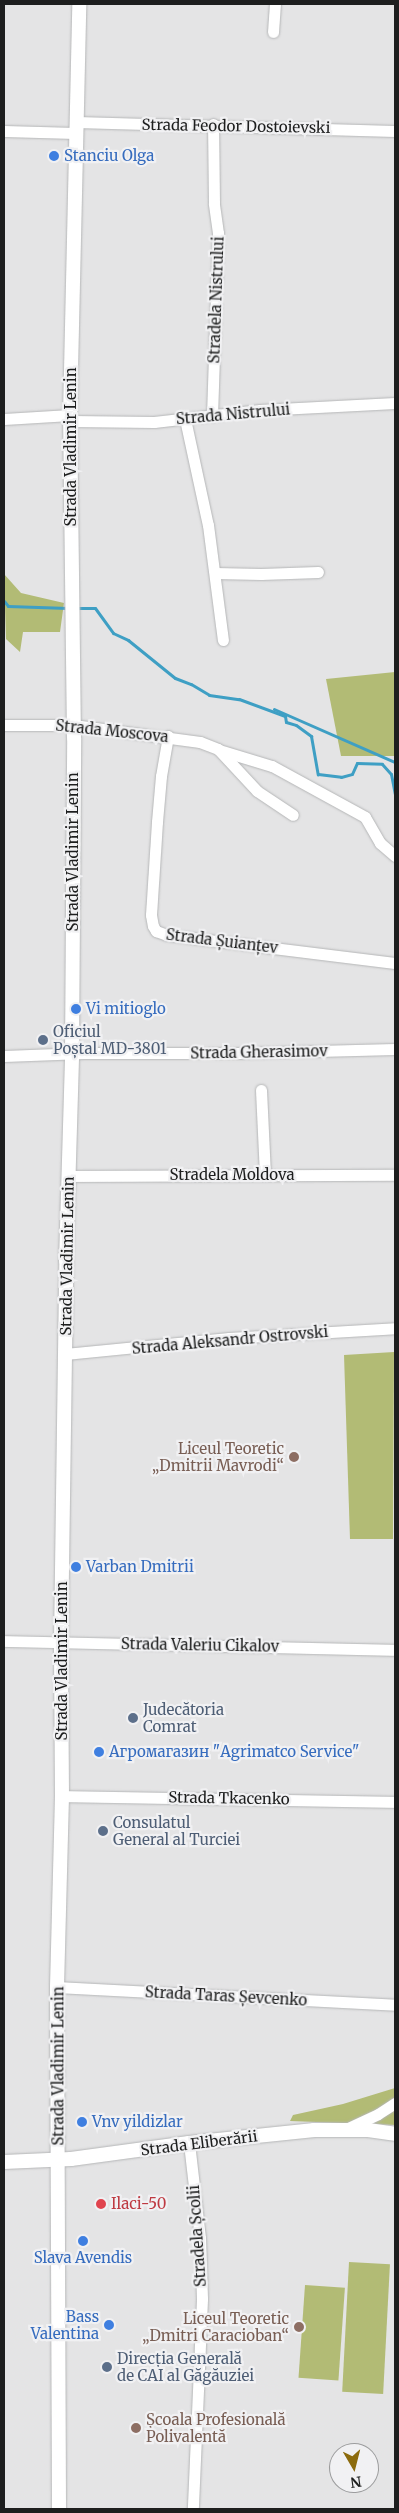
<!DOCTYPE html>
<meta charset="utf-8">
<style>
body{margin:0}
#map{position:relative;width:399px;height:2513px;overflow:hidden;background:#e4e4e5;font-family:Merriweather,serif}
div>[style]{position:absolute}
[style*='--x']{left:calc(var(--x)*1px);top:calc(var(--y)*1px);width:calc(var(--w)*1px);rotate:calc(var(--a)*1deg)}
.green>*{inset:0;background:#b2bb75;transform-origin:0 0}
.stream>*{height:3px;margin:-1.5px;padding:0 1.5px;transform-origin:1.5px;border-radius:1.5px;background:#3e9fc4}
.roads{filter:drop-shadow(0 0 1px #b5b6b7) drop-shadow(0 0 1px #b5b6b7)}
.minor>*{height:11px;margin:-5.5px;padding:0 5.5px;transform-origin:5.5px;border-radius:5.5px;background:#fff}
.major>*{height:14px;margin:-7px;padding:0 7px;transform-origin:7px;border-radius:7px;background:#fff}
.dots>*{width:14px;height:14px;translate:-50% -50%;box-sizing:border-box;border:2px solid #f1f1f3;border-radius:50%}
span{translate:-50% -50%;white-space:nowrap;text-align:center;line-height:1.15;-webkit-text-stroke:4.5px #f1f1f3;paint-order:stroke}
.street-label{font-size:15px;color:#1d1e1e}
.shop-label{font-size:15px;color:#366cbe}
.left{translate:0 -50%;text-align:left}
.right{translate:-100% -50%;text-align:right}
.service-label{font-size:15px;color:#4e5e75}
.education-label{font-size:15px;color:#785e54}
.health-label{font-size:15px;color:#be3a42}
.frame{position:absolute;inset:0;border:5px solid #1d1e1e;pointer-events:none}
.north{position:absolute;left:329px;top:2443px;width:50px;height:50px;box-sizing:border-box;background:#f1f1f3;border:1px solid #9c9d9e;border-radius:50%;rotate:172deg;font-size:14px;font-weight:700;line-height:20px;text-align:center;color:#1d1e1e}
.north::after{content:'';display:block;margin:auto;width:18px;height:22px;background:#8c6b0d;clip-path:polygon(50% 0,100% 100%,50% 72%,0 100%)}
</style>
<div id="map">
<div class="green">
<i style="clip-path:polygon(4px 574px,21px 593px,64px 603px,60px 632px,23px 632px,20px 652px,6px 639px)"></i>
<i style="clip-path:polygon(395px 672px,395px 756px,341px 756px,326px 679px)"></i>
<i style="clip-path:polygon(394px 1352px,393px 1539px,350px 1539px,344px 1355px)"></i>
<i style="clip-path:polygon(395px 2088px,395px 2125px,290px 2121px,293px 2115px,343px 2104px)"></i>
<i style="left:349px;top:2262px;width:41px;height:130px;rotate:3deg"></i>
<i style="left:305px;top:2285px;width:40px;height:93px;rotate:4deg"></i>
</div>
<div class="stream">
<i style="--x:4;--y:601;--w:6;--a:51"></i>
<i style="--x:8;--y:606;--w:60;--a:1.9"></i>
<i style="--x:77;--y:608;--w:18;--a:0"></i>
<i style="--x:95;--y:608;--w:31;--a:54"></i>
<i style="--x:113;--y:633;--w:17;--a:25"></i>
<i style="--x:128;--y:640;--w:60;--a:39"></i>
<i style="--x:175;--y:678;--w:17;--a:21"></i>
<i style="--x:191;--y:684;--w:21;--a:31"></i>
<i style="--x:209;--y:695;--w:30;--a:8"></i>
<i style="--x:239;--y:699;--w:49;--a:20.3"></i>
<i style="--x:285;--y:716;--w:6;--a:81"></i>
<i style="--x:286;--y:722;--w:10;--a:17"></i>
<i style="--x:296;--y:725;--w:19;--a:36"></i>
<i style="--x:311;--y:736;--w:39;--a:80"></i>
<i style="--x:318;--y:774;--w:23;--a:7"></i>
<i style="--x:341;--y:777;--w:11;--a:-15"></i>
<i style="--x:352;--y:774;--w:12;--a:-66"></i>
<i style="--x:357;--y:763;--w:25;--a:2"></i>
<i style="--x:382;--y:764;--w:13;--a:48"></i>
<i style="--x:391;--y:774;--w:20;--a:79"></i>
<i style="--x:274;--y:709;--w:132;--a:23.7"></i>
</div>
<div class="roads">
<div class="minor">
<i style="--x:273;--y:32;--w:28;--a:-86"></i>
<i style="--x:76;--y:122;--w:319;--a:1.6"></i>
<i style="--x:4;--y:131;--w:71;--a:1.6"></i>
<i style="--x:212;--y:416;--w:183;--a:-88.1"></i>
<i style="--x:218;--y:233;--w:30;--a:-98"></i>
<i style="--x:214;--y:203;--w:79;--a:-90.7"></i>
<i style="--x:4;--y:419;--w:66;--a:-3.5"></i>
<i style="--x:185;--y:419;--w:108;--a:77.8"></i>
<i style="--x:208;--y:525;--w:116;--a:82.6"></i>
<i style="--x:71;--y:421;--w:83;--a:0.7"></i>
<i style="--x:154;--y:422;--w:107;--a:-6.5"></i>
<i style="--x:260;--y:410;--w:135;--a:-3"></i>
<i style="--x:215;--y:573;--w:46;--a:1.2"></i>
<i style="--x:261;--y:574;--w:57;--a:-2"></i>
<i style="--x:4;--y:725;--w:69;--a:0"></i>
<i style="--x:73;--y:725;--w:128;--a:7.6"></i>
<i style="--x:200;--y:742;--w:19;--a:21"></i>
<i style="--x:218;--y:749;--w:57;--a:47.1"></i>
<i style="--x:257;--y:791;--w:43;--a:33.7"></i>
<i style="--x:168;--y:736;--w:41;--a:99.9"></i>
<i style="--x:161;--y:776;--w:46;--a:95"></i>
<i style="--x:157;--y:822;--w:93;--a:93.7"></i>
<i style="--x:151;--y:915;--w:11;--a:80"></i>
<i style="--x:153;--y:926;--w:6;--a:59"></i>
<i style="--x:156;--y:931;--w:12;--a:20"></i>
<i style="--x:167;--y:935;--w:230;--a:7"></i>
<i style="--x:219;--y:750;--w:55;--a:16.8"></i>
<i style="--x:272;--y:766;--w:106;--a:28.7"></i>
<i style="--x:365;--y:817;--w:30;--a:60"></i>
<i style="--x:380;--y:843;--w:20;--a:41"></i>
<i style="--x:4;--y:1056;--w:79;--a:-2.2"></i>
<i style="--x:83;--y:1053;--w:156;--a:0"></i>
<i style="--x:239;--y:1053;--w:156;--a:-1.5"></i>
<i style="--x:261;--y:1090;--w:84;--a:87.3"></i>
<i style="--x:68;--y:1176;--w:327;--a:-0.2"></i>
<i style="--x:65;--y:1354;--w:165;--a:-5.6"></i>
<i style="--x:229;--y:1338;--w:166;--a:-3.4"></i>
<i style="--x:4;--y:1641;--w:391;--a:1.3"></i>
<i style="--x:62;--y:1796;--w:333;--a:1"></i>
<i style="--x:57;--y:1987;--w:338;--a:3"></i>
<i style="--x:346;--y:2129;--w:35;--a:-25"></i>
<i style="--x:378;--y:2114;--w:20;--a:-33"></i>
<i style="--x:189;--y:2143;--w:96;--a:83.4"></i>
<i style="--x:200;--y:2238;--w:61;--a:88.1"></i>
<i style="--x:202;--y:2299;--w:210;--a:92.5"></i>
</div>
<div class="major">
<i style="--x:4;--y:2162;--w:67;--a:-2.6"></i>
<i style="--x:71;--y:2159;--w:119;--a:-7.7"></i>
<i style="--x:189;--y:2143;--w:126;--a:-5.9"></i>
<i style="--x:314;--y:2130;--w:54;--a:0"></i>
<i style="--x:368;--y:2130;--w:27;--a:8"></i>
<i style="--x:59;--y:2509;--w:522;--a:-90.22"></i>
<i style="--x:57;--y:1987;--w:191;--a:-88.5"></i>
<i style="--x:62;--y:1796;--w:155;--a:-90.4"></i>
<i style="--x:61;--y:1641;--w:380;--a:-89.2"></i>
<i style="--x:66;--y:1261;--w:207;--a:-88.3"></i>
<i style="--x:72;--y:1054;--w:316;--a:-89.6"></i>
<i style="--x:74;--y:738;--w:323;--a:-90.7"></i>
<i style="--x:70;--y:415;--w:411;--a:-88.7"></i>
</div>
</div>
<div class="dots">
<i style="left:54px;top:156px;background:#3f7fe0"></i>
<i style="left:76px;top:1009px;background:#3f7fe0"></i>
<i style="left:43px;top:1040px;background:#5c6f8a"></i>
<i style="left:294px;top:1457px;background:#8d6e63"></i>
<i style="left:76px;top:1567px;background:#3f7fe0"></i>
<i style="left:133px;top:1718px;background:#5c6f8a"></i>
<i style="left:99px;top:1752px;background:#3f7fe0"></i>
<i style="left:103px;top:1831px;background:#5c6f8a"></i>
<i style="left:82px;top:2122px;background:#3f7fe0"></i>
<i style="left:101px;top:2204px;background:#e0444e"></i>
<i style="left:83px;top:2241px;background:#3f7fe0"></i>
<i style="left:109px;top:2325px;background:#3f7fe0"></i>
<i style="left:299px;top:2327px;background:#8d6e63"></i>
<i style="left:107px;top:2367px;background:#5c6f8a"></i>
<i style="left:136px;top:2428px;background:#8d6e63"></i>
</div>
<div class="street-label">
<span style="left:236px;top:126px;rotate:1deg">Strada Feodor Dostoievski</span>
<span style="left:216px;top:300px;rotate:-88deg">Stradela Nistrului</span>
<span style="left:233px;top:414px;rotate:-5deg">Strada Nistrului</span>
<span style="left:71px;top:447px;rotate:-90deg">Strada Vladimir Lenin</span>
<span style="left:112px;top:731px;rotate:6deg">Strada Moscova</span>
<span style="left:73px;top:852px;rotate:-90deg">Strada Vladimir Lenin</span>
<span style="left:222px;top:941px;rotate:7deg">Strada Șuianțev</span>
<span style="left:259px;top:1052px;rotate:-1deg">Strada Gherasimov</span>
<span style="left:232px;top:1175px">Stradela Moldova</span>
<span style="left:67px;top:1256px;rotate:-89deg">Strada Vladimir Lenin</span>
<span style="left:230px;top:1340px;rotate:-5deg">Strada Aleksandr Ostrovski</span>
<span style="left:200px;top:1645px;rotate:1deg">Strada Valeriu Cikalov</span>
<span style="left:62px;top:1661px;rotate:-90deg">Strada Vladimir Lenin</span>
<span style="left:229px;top:1798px;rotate:1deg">Strada Tkacenko</span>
<span style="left:226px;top:1996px;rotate:3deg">Strada Taras Șevcenko</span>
<span style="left:58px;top:2066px;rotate:-90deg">Strada Vladimir Lenin</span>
<span style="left:199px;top:2143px;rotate:-7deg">Strada Eliberării</span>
<span style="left:197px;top:2236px;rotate:-94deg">Stradela Școlii</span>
</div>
<div class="shop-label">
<span class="left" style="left:64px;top:156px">Stanciu Olga</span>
<span class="left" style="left:86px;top:1009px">Vi mitioglo</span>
<span class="left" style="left:86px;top:1567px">Varban Dmitrii</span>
<span class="left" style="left:109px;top:1752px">Агромагазин "Agrimatco Service"</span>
<span class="left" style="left:92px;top:2122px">Vnv yildizlar</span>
<span style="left:83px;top:2258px">Slava Avendis</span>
<span class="right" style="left:99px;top:2325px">Bass<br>Valentina</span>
</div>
<div class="service-label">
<span class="left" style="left:53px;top:1040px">Oficiul<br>Poștal MD-3801</span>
<span class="left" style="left:143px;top:1718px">Judecătoria<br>Comrat</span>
<span class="left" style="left:113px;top:1831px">Consulatul<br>General al Turciei</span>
<span class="left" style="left:117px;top:2367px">Direcția Generală<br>de CAI al Găgăuziei</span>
</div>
<div class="education-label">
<span class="right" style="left:284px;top:1457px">Liceul Teoretic<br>„Dmitrii Mavrodi“</span>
<span class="right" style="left:289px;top:2327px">Liceul Teoretic<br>„Dmitri Caracioban“</span>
<span class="left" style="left:146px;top:2428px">Școala Profesională<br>Polivalentă</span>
</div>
<div class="health-label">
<span class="left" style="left:111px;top:2204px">Ilaci-50</span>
</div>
<div class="frame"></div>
<div class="north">N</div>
</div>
